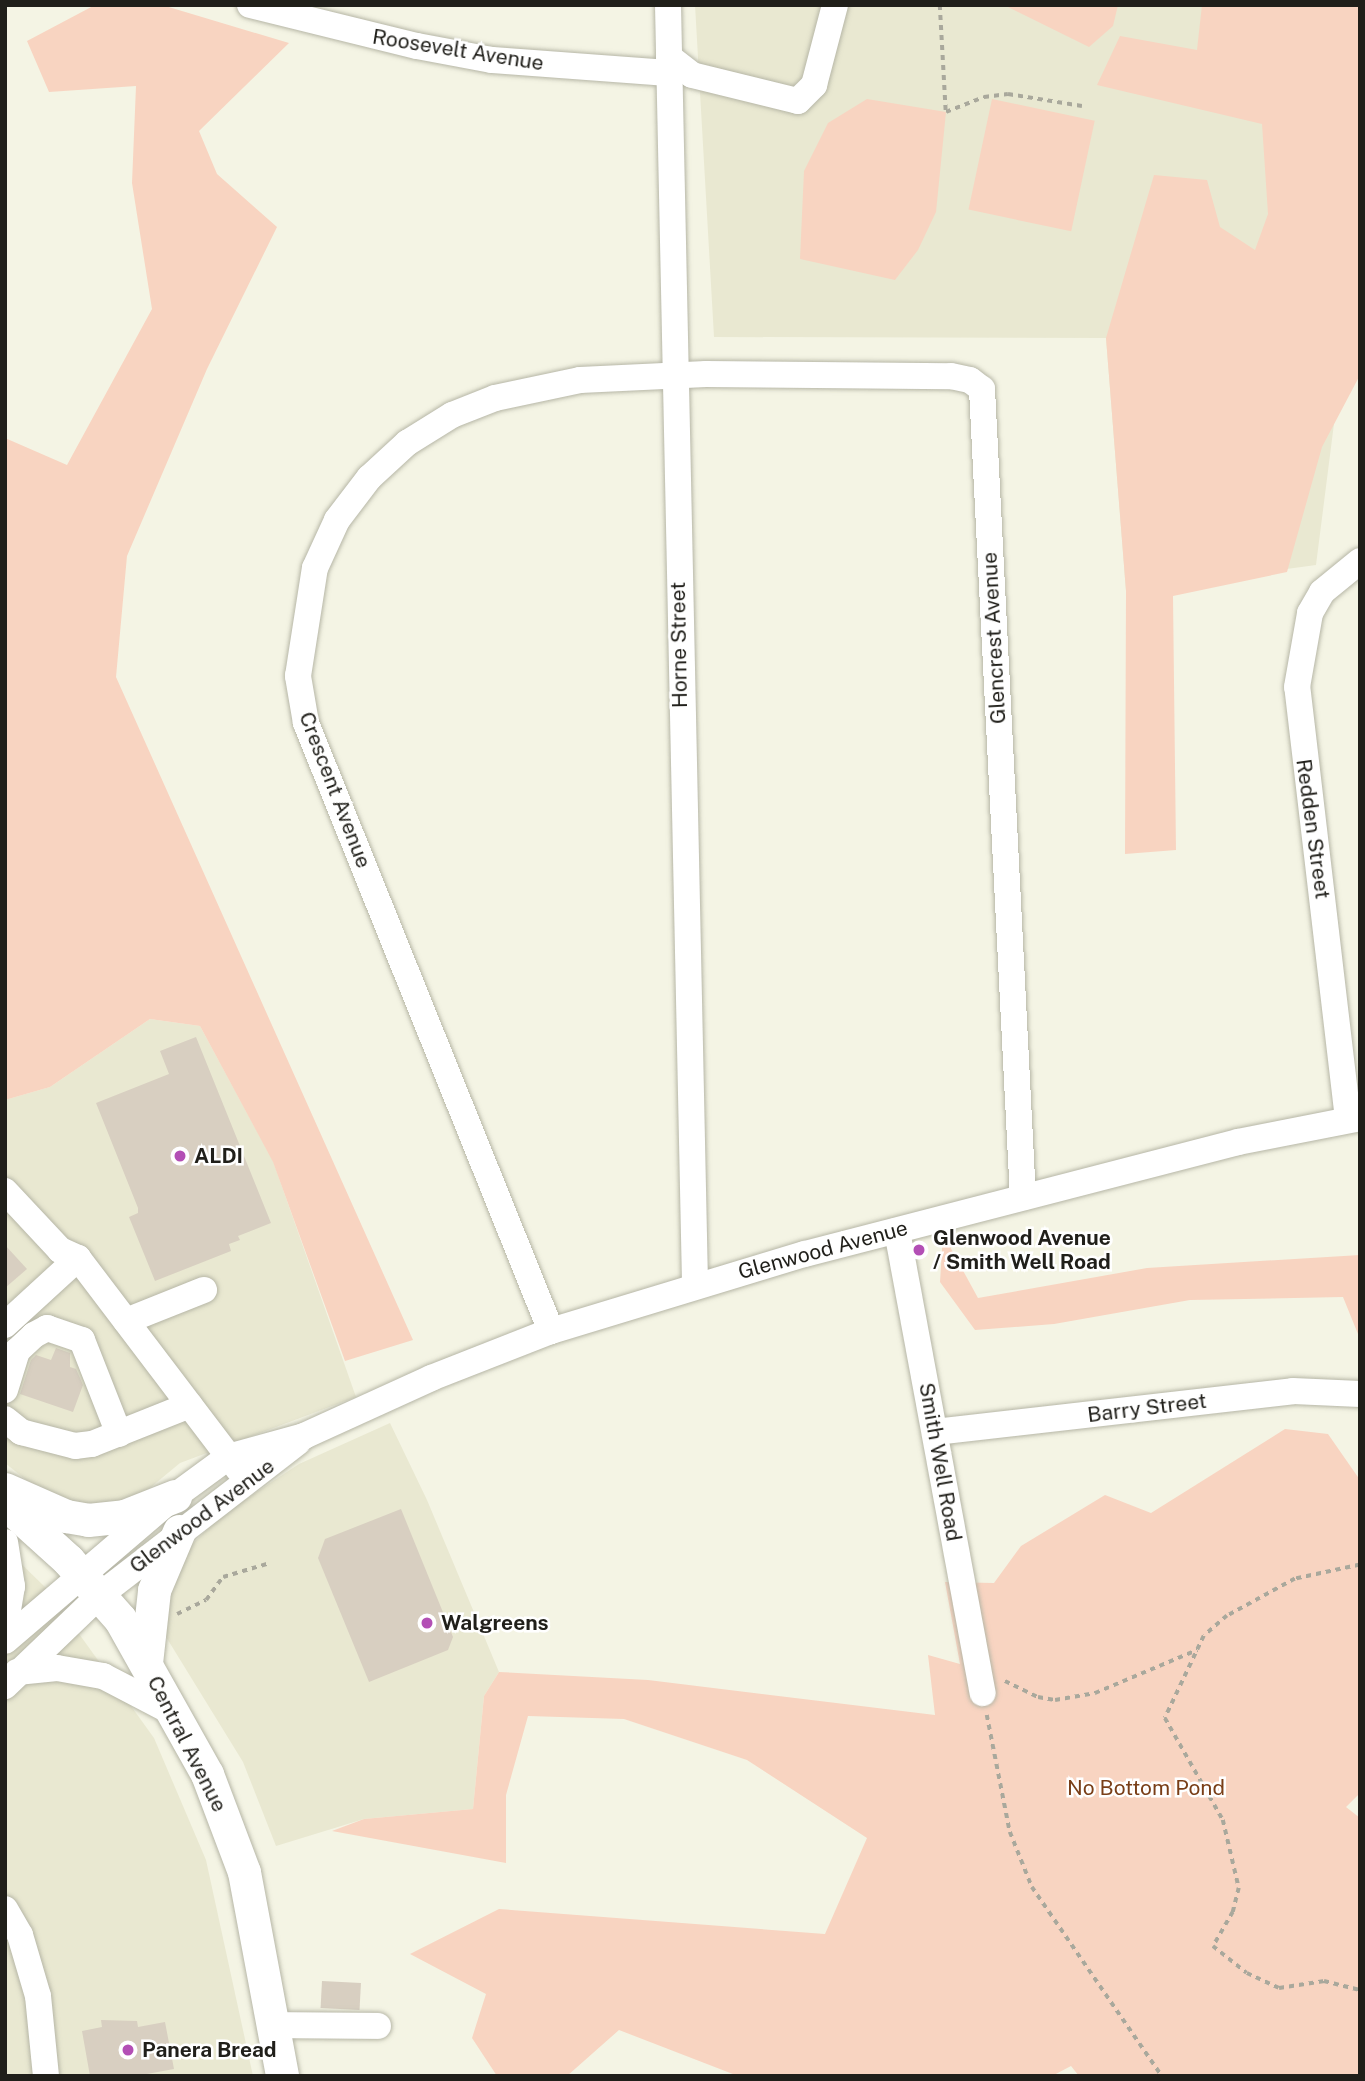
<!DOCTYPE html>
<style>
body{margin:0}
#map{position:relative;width:1365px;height:2081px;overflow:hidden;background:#f4f4e4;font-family:"Public Sans",sans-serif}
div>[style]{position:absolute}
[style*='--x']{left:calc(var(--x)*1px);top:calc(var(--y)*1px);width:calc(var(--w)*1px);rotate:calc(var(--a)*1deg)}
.built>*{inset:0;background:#e9e8d1}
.green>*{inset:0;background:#f8d4c1;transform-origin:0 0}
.building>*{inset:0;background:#d8cfc1;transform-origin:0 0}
.path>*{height:3.5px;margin-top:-1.75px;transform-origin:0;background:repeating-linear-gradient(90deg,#a9a89c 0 5px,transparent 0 10px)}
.roads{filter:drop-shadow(0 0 2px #b6b6a6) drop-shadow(0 0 2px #b6b6a6)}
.minor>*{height:26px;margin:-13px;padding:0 13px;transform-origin:13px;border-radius:13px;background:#fff}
.major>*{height:33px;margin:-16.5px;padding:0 16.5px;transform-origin:16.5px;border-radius:16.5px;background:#fff}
.dots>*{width:19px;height:19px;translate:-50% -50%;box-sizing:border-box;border:4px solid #fff;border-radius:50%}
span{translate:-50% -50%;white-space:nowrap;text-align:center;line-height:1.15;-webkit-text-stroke:5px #fff;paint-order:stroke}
.street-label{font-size:21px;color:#201f1a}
.poi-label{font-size:21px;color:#201f1a;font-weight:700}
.left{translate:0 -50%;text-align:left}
.park-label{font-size:21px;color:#793e17}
.frame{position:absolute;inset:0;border:7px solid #201f1a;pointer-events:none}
</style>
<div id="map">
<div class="built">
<i style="clip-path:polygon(695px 5px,1360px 5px,1360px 220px,1316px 565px,1126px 591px,1106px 338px,714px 337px)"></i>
<i style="clip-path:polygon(150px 1019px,200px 1026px,273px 1161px,356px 1397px,180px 1463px,127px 1507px,75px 1519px,5px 1463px,5px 1100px,50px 1087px)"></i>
<i style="clip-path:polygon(390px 1423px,427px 1500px,499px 1672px,484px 1696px,473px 1809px,364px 1819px,276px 1846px,243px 1762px,163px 1632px,163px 1585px,184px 1552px,222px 1515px,299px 1464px)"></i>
<i style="clip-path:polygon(5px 1548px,46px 1588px,154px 1738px,206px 1860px,253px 2076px,5px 2076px)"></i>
</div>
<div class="green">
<i style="clip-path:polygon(95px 5px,162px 5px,289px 43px,199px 131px,217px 174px,277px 227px,207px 369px,127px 556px,116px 677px,413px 1340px,345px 1361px,273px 1162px,200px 1026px,150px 1019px,50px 1087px,5px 1100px,5px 438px,67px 465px,152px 309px,132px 183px,136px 86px,49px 92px,27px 41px)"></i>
<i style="clip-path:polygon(1004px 5px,1118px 5px,1113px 26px,1089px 47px)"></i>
<i style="clip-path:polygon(1202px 5px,1360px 5px,1360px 375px,1322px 447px,1287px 572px,1173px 596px,1176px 850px,1125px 854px,1126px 591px,1106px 338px,1154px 175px,1207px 180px,1220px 227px,1255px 250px,1268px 214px,1262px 124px,1097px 85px,1120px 36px,1197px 50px)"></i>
<i style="clip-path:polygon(867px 99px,946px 112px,936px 212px,918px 250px,895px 280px,800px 259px,804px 171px,828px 123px)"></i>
<i style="left:992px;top:99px;width:105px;height:113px;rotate:12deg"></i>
<i style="clip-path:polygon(943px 1234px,978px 1298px,1147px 1268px,1360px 1255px,1360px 1339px,1343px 1297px,1190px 1300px,1054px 1324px,975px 1330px,940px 1282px)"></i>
<i style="clip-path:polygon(1285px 1429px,1328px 1434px,1360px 1480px,1360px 1793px,1346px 1807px,1360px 1818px,1360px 2076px,1079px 2076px,1071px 2066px,1052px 2076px,738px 2076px,619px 2030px,567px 2076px,497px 2076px,472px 2038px,486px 1994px,410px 1954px,499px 1909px,825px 1934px,867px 1838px,747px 1760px,624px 1719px,528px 1716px,506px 1795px,506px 1863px,332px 1831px,364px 1819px,473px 1809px,484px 1696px,499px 1672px,648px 1680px,935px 1715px,928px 1655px,960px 1664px,945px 1582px,994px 1583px,1021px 1546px,1105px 1495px,1151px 1513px)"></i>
</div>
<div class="building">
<i style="clip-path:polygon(196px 1037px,271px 1223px,238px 1236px,240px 1240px,229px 1244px,231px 1251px,155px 1281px,129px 1217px,138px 1213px,138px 1208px,96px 1103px,169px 1074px,160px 1051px)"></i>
<i style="clip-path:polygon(5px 1245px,27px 1269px,5px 1288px)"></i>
<i style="clip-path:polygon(56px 1348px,70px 1353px,70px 1367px,76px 1369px,83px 1385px,73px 1412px,20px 1394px,31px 1360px,36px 1355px,51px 1360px)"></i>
<i style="clip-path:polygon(401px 1509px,453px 1637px,448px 1650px,369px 1682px,318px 1558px,325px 1539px)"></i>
<i style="left:322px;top:1981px;width:39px;height:27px;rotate:3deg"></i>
<i style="clip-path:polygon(101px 2020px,137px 2021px,138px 2027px,165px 2022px,174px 2069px,136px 2076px,90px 2076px,82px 2031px,102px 2027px)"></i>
</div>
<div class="path">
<i style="--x:940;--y:5;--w:107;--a:86.8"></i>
<i style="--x:946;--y:112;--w:41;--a:-21.5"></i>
<i style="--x:984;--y:97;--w:24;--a:-7"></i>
<i style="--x:1008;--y:94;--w:75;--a:9.2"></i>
<i style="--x:1360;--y:1565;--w:66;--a:167.8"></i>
<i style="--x:1295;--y:1579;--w:77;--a:151.4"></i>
<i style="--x:1227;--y:1616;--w:30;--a:139"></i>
<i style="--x:1204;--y:1636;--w:91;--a:115.4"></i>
<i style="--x:1165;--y:1718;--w:117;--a:60.4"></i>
<i style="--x:1223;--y:1820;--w:70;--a:76.8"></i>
<i style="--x:1239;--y:1888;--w:25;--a:104"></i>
<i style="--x:1233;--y:1912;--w:39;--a:120"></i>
<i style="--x:1213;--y:1946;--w:43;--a:38.5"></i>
<i style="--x:1247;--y:1973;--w:35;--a:25"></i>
<i style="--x:1279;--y:1988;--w:46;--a:-8.8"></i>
<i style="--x:1324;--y:1981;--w:37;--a:14"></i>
<i style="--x:177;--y:1614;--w:32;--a:-26"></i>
<i style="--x:206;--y:1600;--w:29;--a:-54"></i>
<i style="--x:223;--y:1577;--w:49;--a:-16.6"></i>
<i style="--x:1005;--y:1681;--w:37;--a:26"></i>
<i style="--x:1038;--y:1697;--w:17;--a:10"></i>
<i style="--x:1055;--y:1700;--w:41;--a:-9.9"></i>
<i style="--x:1095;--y:1693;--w:111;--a:-22.9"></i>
<i style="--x:987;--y:1715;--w:119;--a:78.9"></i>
<i style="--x:1010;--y:1832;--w:59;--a:68.2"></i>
<i style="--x:1032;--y:1887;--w:229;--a:55.5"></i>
</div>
<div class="roads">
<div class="minor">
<i style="--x:250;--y:5;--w:172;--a:13.8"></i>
<i style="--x:417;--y:46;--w:76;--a:10.6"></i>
<i style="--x:492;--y:60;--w:177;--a:4.2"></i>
<i style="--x:668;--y:5;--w:1279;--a:88.79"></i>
<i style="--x:669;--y:57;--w:29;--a:38"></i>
<i style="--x:692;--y:75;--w:109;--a:13.8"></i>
<i style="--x:798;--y:101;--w:23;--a:-45"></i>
<i style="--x:814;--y:85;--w:83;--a:-75.3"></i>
<i style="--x:1348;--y:1119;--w:435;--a:-96.7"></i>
<i style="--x:1297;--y:687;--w:75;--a:-80"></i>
<i style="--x:1310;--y:613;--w:24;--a:-60"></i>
<i style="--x:1322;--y:592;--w:49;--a:-39.2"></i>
<i style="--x:5;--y:1191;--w:81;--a:47"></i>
<i style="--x:60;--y:1250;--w:20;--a:24"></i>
<i style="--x:897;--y:1231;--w:470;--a:79.5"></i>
<i style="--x:126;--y:1321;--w:84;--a:-21.7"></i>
<i style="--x:5;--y:1325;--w:99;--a:-42.5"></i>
<i style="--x:78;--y:1258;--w:265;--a:52.8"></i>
<i style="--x:551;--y:1331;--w:656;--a:-111.95"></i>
<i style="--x:306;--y:723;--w:48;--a:-99.7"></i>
<i style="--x:298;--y:676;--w:109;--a:-81.1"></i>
<i style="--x:315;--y:568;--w:53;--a:-65.4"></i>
<i style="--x:337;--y:520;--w:53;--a:-52.7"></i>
<i style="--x:369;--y:478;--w:52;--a:-42.6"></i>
<i style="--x:407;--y:443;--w:53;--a:-31.9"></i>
<i style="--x:452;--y:415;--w:46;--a:-21.6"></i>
<i style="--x:495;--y:398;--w:87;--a:-12"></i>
<i style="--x:580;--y:380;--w:126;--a:-2.7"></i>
<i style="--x:706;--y:374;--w:245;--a:0.5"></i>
<i style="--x:951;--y:376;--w:19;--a:12"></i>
<i style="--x:970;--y:380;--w:15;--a:37"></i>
<i style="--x:982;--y:389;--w:809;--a:87.1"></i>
<i style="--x:5;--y:1390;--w:41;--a:-72.9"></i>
<i style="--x:17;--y:1351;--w:23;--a:-43"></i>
<i style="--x:34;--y:1335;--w:15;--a:-28"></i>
<i style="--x:47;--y:1328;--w:37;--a:19"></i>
<i style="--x:82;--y:1340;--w:101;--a:68.5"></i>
<i style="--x:5;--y:1419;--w:21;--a:39"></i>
<i style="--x:21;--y:1432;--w:56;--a:14.5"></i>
<i style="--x:75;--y:1446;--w:17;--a:-7"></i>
<i style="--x:92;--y:1444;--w:105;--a:-21.7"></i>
<i style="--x:935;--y:1432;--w:360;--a:-6.5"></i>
<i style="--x:1293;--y:1391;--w:67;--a:2.6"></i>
<i style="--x:5;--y:1542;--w:45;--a:81"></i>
<i style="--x:12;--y:1586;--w:43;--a:99.5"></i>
<i style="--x:5;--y:1641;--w:223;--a:-40.5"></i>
<i style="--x:175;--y:1496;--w:66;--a:-36.3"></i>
<i style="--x:228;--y:1457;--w:79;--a:-15.4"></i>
<i style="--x:304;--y:1436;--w:140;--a:-24.5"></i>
<i style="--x:431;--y:1378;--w:129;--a:-21.4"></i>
<i style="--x:551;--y:1331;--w:265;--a:-16.9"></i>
<i style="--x:805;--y:1254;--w:447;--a:-14.5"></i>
<i style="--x:1238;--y:1142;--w:124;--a:-11.1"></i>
<i style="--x:17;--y:1672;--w:40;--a:-5.7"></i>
<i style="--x:57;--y:1668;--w:47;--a:9.9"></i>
<i style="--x:103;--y:1676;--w:82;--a:27.5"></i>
<i style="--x:5;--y:1686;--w:132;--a:-43.8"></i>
<i style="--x:100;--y:1595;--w:250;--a:-37.7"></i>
<i style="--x:5;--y:1909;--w:30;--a:60"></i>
<i style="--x:20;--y:1935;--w:64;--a:73.6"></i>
<i style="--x:38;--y:1996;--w:80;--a:84.3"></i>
<i style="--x:273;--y:2025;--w:105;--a:0.5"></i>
</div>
<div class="major">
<i style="--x:5;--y:1489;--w:67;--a:23.9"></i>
<i style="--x:66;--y:1516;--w:22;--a:10"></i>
<i style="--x:88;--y:1520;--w:36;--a:-6"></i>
<i style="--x:124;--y:1516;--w:55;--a:-21.4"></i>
<i style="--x:5;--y:1503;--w:85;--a:42.1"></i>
<i style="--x:68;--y:1560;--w:79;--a:48.6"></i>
<i style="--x:120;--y:1619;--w:178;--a:60.7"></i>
<i style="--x:207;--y:1774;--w:105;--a:69.3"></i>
<i style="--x:244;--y:1872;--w:208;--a:79.4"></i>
<i style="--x:146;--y:1663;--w:73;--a:-83.7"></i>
<i style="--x:154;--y:1590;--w:64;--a:-67"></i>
</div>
</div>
<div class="dots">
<i style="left:180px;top:1156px;background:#b34fb5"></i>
<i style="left:919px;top:1250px;background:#b34fb5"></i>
<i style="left:427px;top:1623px;background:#b34fb5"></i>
<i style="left:128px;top:2050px;background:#b34fb5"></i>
</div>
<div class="street-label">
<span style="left:458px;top:50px;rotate:9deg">Roosevelt Avenue</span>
<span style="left:994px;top:638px;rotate:-93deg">Glencrest Avenue</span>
<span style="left:679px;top:645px;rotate:-91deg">Horne Street</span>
<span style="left:335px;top:790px;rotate:69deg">Crescent Avenue</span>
<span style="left:1313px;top:829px;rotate:82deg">Redden Street</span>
<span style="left:823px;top:1250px;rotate:-15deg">Glenwood Avenue</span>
<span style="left:1147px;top:1408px;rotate:-7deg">Barry Street</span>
<span style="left:940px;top:1462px;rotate:80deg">Smith Well Road</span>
<span style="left:202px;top:1516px;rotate:-37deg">Glenwood Avenue</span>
<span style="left:187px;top:1744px;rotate:63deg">Central Avenue</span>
</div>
<div class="poi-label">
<span class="left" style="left:194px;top:1156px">ALDI</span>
<span class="left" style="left:933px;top:1250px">Glenwood Avenue<br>/ Smith Well Road</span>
<span class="left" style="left:441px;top:1623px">Walgreens</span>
<span class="left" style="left:142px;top:2050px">Panera Bread</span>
</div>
<div class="park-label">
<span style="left:1146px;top:1788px">No Bottom Pond</span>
</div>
<div class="frame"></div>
</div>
